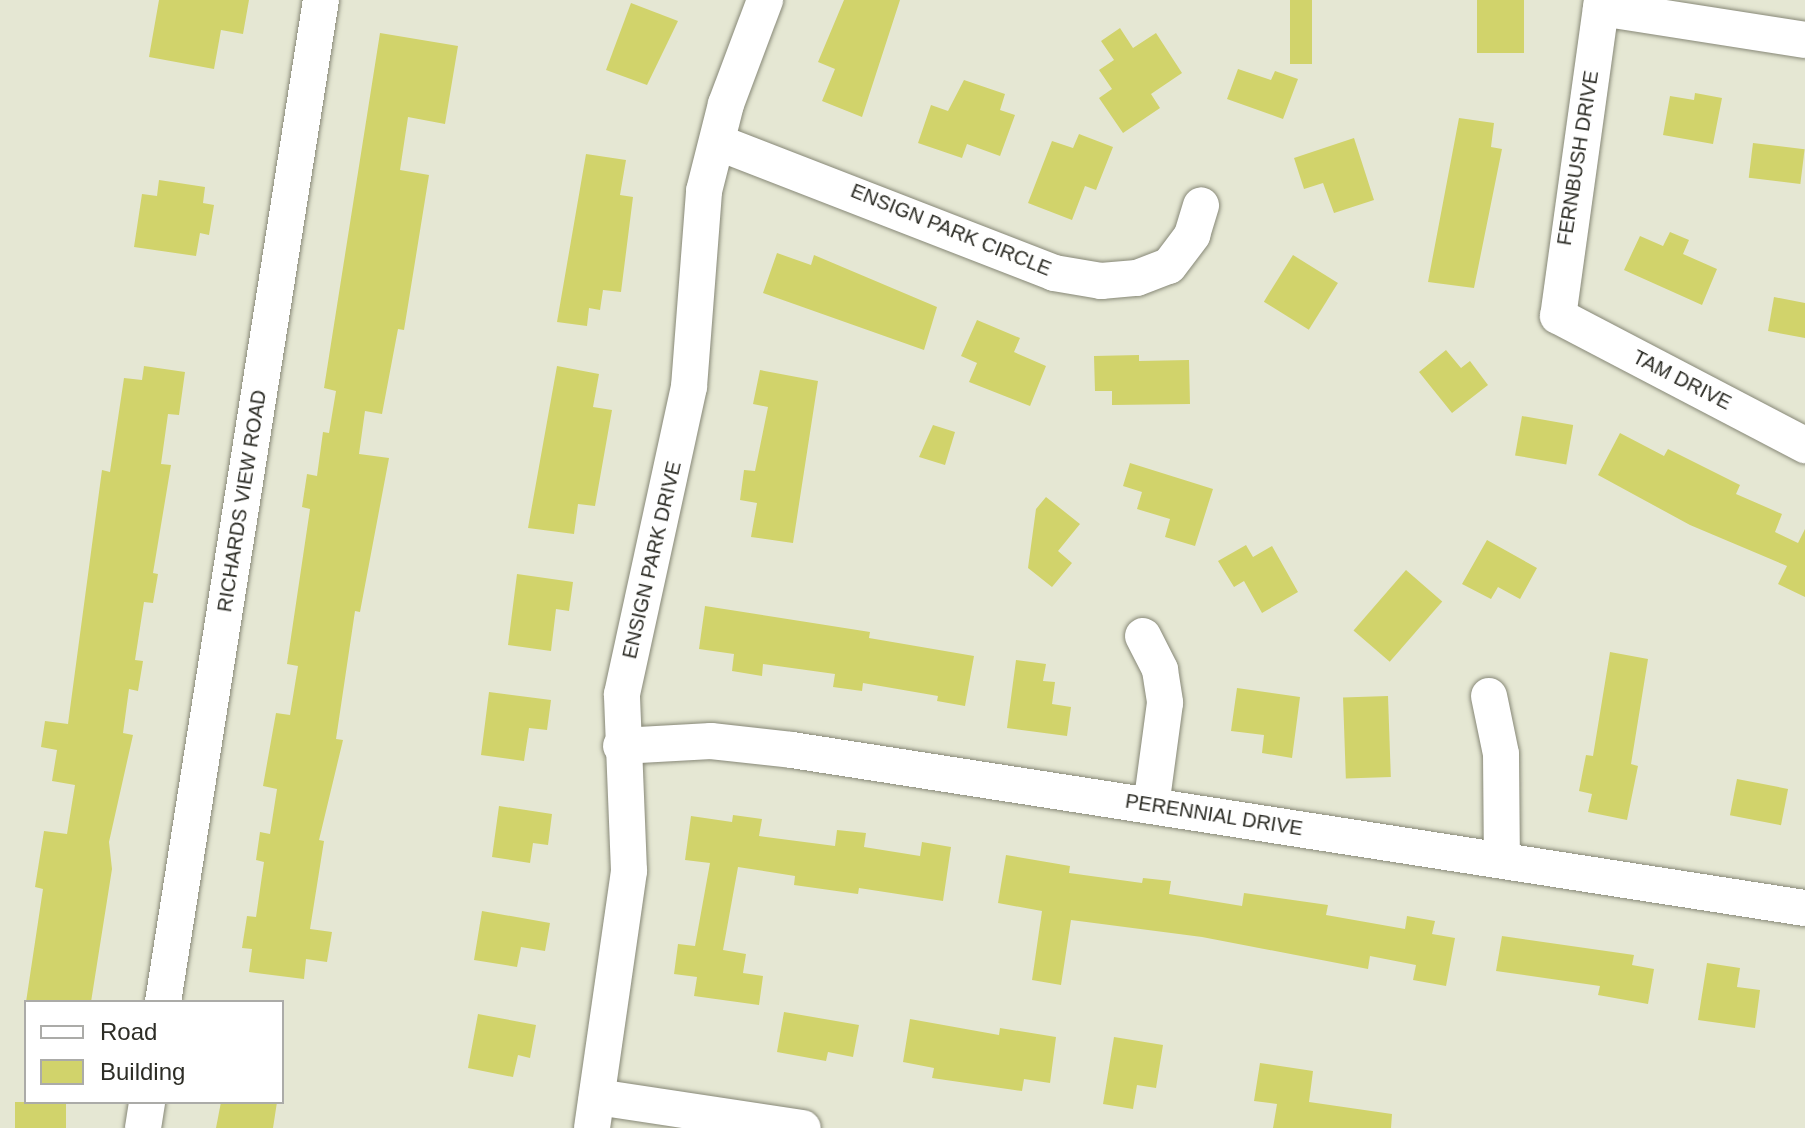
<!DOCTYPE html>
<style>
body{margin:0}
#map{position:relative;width:1805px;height:1128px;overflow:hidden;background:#e5e7d3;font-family:Arial,sans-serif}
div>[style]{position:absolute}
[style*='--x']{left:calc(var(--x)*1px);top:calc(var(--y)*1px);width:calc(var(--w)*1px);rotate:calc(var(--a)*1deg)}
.building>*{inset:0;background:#d1d36b;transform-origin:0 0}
.roads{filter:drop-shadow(0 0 2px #878877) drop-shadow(0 0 2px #878877)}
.minor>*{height:36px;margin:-18px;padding:0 18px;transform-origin:18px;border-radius:18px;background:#fff}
span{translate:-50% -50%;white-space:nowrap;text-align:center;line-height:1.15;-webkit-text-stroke:6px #fff;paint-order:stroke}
.street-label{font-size:20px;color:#2d2d26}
.legend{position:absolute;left:24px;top:1000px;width:260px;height:104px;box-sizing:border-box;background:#fff;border:2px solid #ababa8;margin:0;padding:10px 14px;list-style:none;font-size:24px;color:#2d2d26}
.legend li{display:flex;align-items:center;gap:16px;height:40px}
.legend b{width:40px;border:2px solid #ababa8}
</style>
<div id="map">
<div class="building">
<i style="clip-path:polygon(159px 0,249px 0,243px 34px,221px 30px,214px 69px,149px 57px)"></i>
<i style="clip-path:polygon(844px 0,900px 0,862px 117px,822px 101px,835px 69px,818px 62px)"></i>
<i style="left:1290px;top:0;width:22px;height:64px"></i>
<i style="left:1477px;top:0;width:47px;height:53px"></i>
<i style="clip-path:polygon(631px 3px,678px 21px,647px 85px,606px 70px)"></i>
<i style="clip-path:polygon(1120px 28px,1133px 48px,1156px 33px,1182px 73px,1151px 94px,1160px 108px,1123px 133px,1099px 98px,1112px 89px,1099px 70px,1114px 60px,1101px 41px)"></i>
<i style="clip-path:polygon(380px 33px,458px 46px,445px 124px,408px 117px,400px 170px,429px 175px,404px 330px,398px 329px,382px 414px,365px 411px,359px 454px,389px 458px,360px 612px,355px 611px,336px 739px,343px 740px,319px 840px,324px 841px,310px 929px,332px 932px,327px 962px,306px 959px,304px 979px,249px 972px,252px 949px,242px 948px,247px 916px,256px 917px,264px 862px,256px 860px,260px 832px,270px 834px,277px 789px,263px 786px,276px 713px,290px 715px,298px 666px,287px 664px,310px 509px,302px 507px,307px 474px,317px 476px,323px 432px,329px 433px,336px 391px,324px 388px)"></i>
<i style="clip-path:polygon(1238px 69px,1271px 80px,1275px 71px,1298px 79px,1283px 119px,1227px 99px)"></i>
<i style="clip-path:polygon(964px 80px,1005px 94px,1000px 110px,1015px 115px,1000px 156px,967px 144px,962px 158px,918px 143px,931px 105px,948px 111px)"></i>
<i style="clip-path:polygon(1695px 93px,1722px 98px,1713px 144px,1663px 135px,1670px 96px,1694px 100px)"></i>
<i style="clip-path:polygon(1459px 118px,1494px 123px,1491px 147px,1502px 149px,1474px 288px,1428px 282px)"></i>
<i style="clip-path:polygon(1079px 134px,1113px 147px,1096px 190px,1085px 186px,1072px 220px,1028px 203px,1052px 141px,1073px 148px)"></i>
<i style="clip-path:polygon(1354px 138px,1374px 200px,1334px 213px,1323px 183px,1304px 189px,1294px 158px)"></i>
<i style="left:1753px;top:143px;width:52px;height:35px;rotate:7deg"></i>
<i style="clip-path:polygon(586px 154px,626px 160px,620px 195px,633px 197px,621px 292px,603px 290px,600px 310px,589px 308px,587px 326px,557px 322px)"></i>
<i style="clip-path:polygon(159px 180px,205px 187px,203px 203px,214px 205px,209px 235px,200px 233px,196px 256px,134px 247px,142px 194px,157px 196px)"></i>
<i style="clip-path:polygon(1670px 232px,1689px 240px,1683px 254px,1717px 269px,1702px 305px,1624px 270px,1640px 236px,1663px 246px)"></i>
<i style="clip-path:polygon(777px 253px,811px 265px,814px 255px,937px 307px,924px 350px,763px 293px)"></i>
<i style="left:1293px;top:255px;width:53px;height:55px;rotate:32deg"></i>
<i style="clip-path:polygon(1774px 297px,1805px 303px,1805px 338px,1768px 331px)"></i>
<i style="clip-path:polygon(977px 320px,1020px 338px,1014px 352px,1046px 366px,1030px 406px,969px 382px,977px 363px,961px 356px)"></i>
<i style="clip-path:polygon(1446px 350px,1461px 368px,1470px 361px,1488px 385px,1452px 413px,1419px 372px)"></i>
<i style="clip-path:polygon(1139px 355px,1139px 361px,1189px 360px,1190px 404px,1112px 405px,1112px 391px,1095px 391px,1094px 356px)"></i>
<i style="clip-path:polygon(144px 366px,185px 372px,179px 415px,168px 414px,161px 464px,171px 465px,153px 573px,158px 574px,153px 603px,144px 602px,135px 660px,143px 661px,138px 691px,129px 689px,123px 733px,133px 735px,109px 842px,112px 869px,91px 1002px,26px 1002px,43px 889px,35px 887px,44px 831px,67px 834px,75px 785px,52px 781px,57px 750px,41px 747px,45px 721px,68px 724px,102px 470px,110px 472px,124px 378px,142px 380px)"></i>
<i style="clip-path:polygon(557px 366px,599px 374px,593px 407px,612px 410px,595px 506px,578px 504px,574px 534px,528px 528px)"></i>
<i style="clip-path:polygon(760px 370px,818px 381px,793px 543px,751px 537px,757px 503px,740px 500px,744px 470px,755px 471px,768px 407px,753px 404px)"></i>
<i style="left:1522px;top:416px;width:52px;height:40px;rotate:10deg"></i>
<i style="clip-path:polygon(933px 425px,955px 432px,945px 465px,919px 457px)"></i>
<i style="clip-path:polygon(1620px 433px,1664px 456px,1668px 449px,1740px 485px,1736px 494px,1782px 514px,1775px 532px,1798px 543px,1805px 529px,1805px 597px,1778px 584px,1787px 566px,1690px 525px,1598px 475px)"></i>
<i style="clip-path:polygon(1130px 463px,1213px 489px,1195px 546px,1165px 537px,1170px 519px,1137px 509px,1142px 492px,1123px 486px)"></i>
<i style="clip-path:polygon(1046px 497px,1080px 524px,1058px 551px,1072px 563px,1052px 587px,1028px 568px,1036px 509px)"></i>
<i style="clip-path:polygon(1487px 540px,1537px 568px,1520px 599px,1498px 587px,1491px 599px,1462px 584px)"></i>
<i style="clip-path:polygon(1246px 545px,1253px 557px,1272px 546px,1298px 592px,1262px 613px,1244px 581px,1234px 587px,1218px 561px)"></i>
<i style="left:1406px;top:570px;width:48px;height:80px;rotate:41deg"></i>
<i style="clip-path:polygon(517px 574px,573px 582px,569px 611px,556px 609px,551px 651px,508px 645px)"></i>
<i style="clip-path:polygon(705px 606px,870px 632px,869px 638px,974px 656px,965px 706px,937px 701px,938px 696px,863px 683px,862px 691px,833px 687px,835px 674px,763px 664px,762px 676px,732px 671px,734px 654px,699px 649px)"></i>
<i style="clip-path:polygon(1610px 652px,1648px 659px,1631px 764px,1638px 766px,1627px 820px,1588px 812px,1592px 794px,1579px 791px,1586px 755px,1593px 756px)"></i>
<i style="clip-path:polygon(1016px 660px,1046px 664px,1043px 681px,1055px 682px,1052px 704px,1071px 707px,1067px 736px,1007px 728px)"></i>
<i style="clip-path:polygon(1237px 688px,1300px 697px,1292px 758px,1262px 753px,1264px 735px,1231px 731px)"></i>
<i style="clip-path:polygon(489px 692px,551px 700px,547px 730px,529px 728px,524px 761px,481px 755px)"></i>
<i style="left:1388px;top:696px;width:81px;height:45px;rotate:88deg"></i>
<i style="left:1737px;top:779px;width:52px;height:37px;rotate:11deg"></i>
<i style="clip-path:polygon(499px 806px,552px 814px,548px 845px,533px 843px,530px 863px,492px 857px)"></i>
<i style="clip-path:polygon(733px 815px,762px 819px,759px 836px,835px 846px,837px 830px,866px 833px,864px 847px,920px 856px,922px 842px,951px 847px,943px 901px,859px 888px,858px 894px,794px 885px,795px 876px,738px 867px,723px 950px,746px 954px,743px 973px,763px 976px,759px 1005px,694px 996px,697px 977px,674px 974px,678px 944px,695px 946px,710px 863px,685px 860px,691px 816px,732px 822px)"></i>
<i style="clip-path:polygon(1006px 855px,1070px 866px,1069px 873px,1142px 883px,1143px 878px,1171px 881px,1169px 894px,1242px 906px,1244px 893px,1328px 905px,1326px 915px,1405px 929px,1407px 916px,1435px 921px,1432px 934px,1455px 938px,1446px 986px,1413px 980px,1416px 965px,1370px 956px,1368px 969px,1202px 937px,1071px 920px,1061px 985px,1032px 980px,1042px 911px,998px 903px)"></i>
<i style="clip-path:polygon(482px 911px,550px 923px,545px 951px,521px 947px,517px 967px,474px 960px)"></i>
<i style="clip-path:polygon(1502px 936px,1634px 955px,1632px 965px,1654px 969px,1648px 1004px,1598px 995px,1600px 986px,1496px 971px)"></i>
<i style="clip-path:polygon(1707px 963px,1740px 968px,1737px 987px,1760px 990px,1755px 1028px,1698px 1020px)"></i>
<i style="clip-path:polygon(784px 1012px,859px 1025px,853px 1057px,828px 1052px,826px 1061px,777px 1052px)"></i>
<i style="clip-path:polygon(478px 1014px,536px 1025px,530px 1058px,518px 1055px,513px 1077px,468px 1068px)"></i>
<i style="clip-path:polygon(910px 1019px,999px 1035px,1000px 1028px,1056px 1037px,1050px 1083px,1024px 1079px,1022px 1091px,932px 1078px,934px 1068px,903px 1062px)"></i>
<i style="clip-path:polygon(1114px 1037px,1163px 1045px,1156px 1088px,1137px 1085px,1133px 1109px,1103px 1104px)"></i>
<i style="clip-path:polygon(1260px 1063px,1313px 1071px,1309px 1102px,1392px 1114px,1391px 1128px,1273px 1128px,1277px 1104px,1254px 1101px)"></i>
<i style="left:15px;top:1102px;width:51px;height:26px"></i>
<i style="clip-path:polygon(221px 1102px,277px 1102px,273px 1128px,216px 1128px)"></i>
</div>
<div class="roads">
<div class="minor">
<i style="--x:1602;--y:0;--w:319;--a:97.9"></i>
<i style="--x:1558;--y:316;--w:279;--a:27.6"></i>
<i style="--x:1601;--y:8;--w:206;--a:8.9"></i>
<i style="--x:717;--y:142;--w:362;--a:21.2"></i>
<i style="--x:1054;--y:273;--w:48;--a:9.7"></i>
<i style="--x:1101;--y:281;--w:36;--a:-5"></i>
<i style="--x:1137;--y:278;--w:34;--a:-21"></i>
<i style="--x:1169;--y:266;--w:39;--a:-53"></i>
<i style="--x:1192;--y:235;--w:31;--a:-73"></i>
<i style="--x:1143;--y:636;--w:38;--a:63"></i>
<i style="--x:1160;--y:670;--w:33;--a:81"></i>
<i style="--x:1165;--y:703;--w:104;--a:97.7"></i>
<i style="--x:1489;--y:696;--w:59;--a:78.3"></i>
<i style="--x:1501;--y:754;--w:106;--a:89.5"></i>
<i style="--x:621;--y:746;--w:90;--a:-3.2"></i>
<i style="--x:711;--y:741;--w:81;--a:6.3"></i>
<i style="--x:792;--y:750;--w:1025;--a:8.87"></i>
<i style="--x:163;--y:1002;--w:1014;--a:-81.04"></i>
<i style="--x:597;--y:1097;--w:208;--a:8.6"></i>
<i style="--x:143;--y:1128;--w:26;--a:-81"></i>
<i style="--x:592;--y:1128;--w:260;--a:-81.8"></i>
<i style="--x:629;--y:871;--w:177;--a:-92.3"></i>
<i style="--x:622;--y:694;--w:314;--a:-77.7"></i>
<i style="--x:689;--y:387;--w:197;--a:-85.6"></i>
<i style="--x:704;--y:191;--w:90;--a:-75.8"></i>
<i style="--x:726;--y:104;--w:111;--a:-69.4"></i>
</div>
</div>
<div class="street-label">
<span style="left:1578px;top:158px;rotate:-81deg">FERNBUSH DRIVE</span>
<span style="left:951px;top:230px;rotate:22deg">ENSIGN PARK CIRCLE</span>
<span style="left:1682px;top:380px;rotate:27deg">TAM DRIVE</span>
<span style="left:242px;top:501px;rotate:-81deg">RICHARDS VIEW ROAD</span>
<span style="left:652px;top:560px;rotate:-77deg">ENSIGN PARK DRIVE</span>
<span style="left:1214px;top:815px;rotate:9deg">PERENNIAL DRIVE</span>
</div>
<ul class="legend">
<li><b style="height:10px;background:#fff"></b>Road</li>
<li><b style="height:22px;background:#d1d36b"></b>Building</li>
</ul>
</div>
